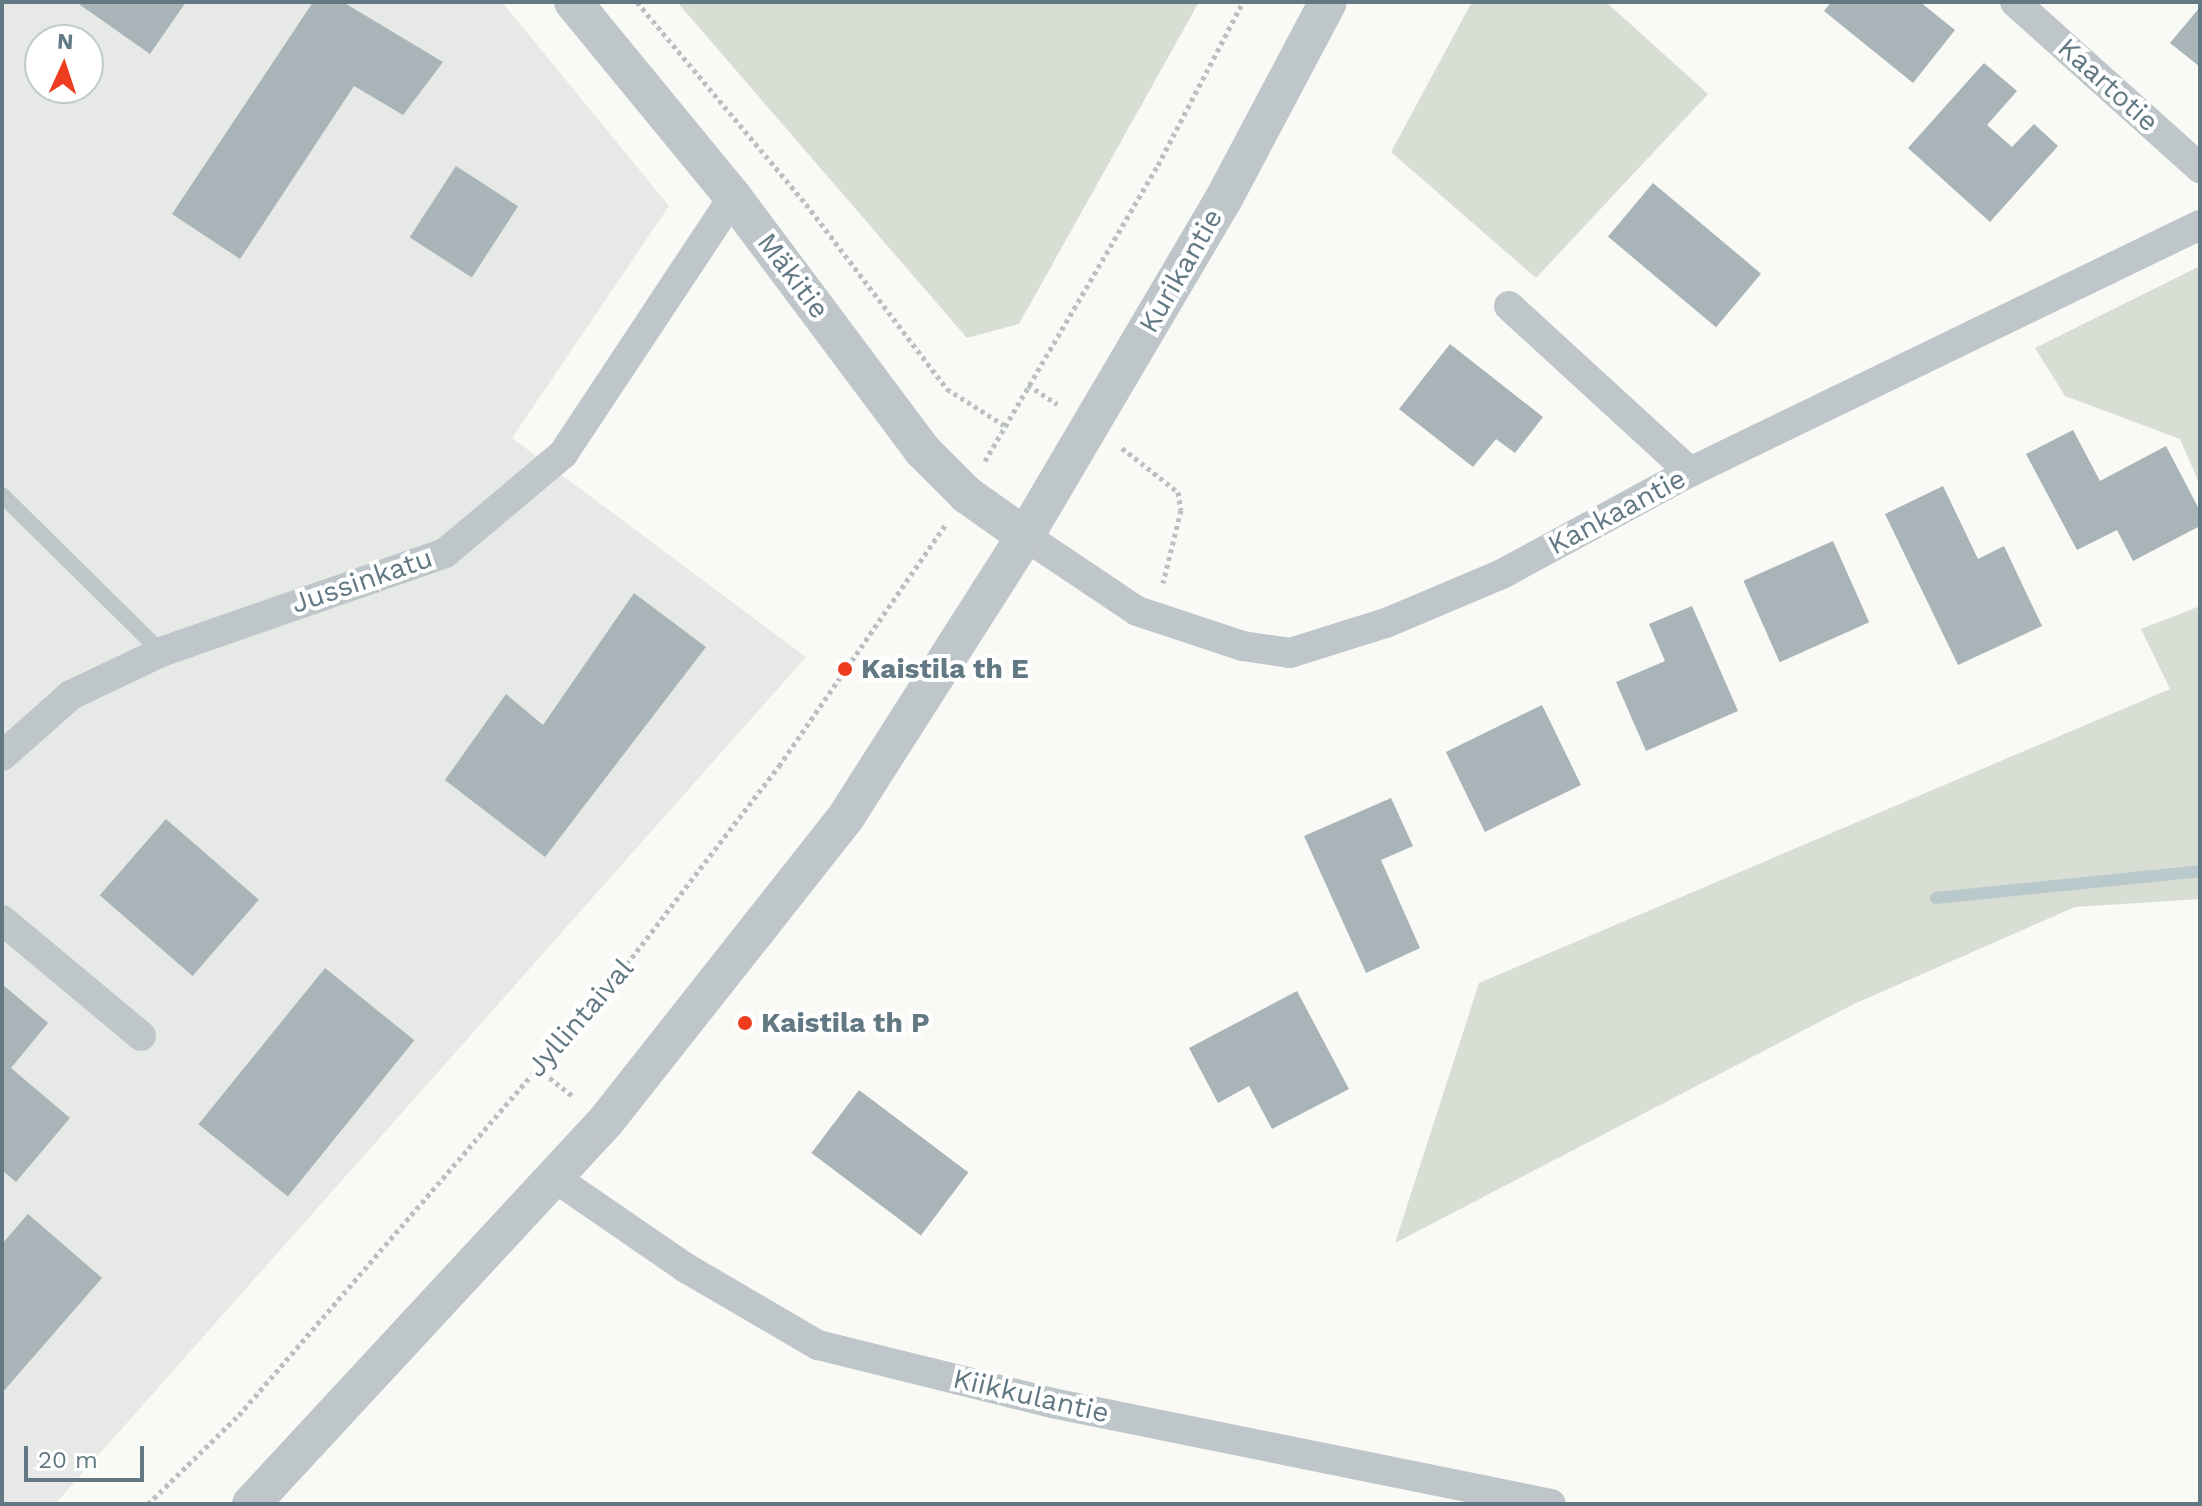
<!DOCTYPE html>
<meta charset="utf-8">
<style>
body{margin:0}
#map{position:relative;width:2202px;height:1506px;overflow:hidden;background:#f9f9f6;font-family:"Work Sans",sans-serif}
div>[style]{position:absolute}
[style*='--x']{left:calc(var(--x)*1px);top:calc(var(--y)*1px);width:calc(var(--w)*1px);rotate:calc(var(--a)*1deg)}
.built>*{inset:0;background:#e7e9e7}
.green>*{inset:0;background:#d9ded5}
.stream>*{height:12px;margin:-6px;padding:0 6px;transform-origin:6px;border-radius:6px;background:#b8c8cb}
.building>*{inset:0;background:#a8b4b8;transform-origin:0 0}
.path>*{height:5px;margin-top:-2.5px;transform-origin:0;background:repeating-linear-gradient(90deg,#babfc1 0 4px,transparent 0 8px)}
.service>*{height:16px;margin:-8px;padding:0 8px;transform-origin:8px;border-radius:8px;background:#bfc6c9}
.minor>*{height:30px;margin:-15px;padding:0 15px;transform-origin:15px;border-radius:15px;background:#bfc6c9}
.tertiary>*{height:38px;margin:-19px;padding:0 19px;transform-origin:19px;border-radius:19px;background:#bfc6c9}
.dots>*{width:22px;height:22px;translate:-50% -50%;box-sizing:border-box;border:4px solid #fff;border-radius:50%}
span{translate:-50% -50%;white-space:nowrap;text-align:center;line-height:1.15;-webkit-text-stroke:8px #fff;paint-order:stroke}
.street-label{font-size:28px;color:#627883}
.poi-label{font-size:28px;color:#627883;font-weight:700}
.left{translate:0 -50%;text-align:left}
.frame{position:absolute;inset:0;border:4px solid #627883;pointer-events:none}
.north{position:absolute;left:24px;top:24px;width:80px;height:80px;box-sizing:border-box;background:#fff;border:2px solid #c0c9cd;border-radius:50%;rotate:3deg;font-size:22px;font-weight:700;line-height:32px;text-align:center;color:#627883}
.north::after{content:'';display:block;margin:auto;width:28px;height:36px;background:#ee3c21;clip-path:polygon(50% 0,100% 100%,50% 72%,0 100%)}
.scale{position:absolute;left:24px;top:1446px;width:120px;height:36px;box-sizing:border-box;border:4px solid #627883;border-top:0;padding-left:10px;font-size:24px;line-height:28px;white-space:nowrap;color:#627883;-webkit-text-stroke:6px #fff;paint-order:stroke}
</style>
<div id="map">
<div class="built">
<i style="clip-path:polygon(evenodd,2px 2px,502px 2px,669px 206px,512px 438px,806px 657px,55px 1504px,2px 1504px,2px 2px,40px 40px,88px 40px,88px 88px,40px 88px,40px 40px)"></i>
</div>
<div class="green">
<i style="clip-path:polygon(677px 2px,1199px 2px,1019px 324px,967px 338px)"></i>
<i style="clip-path:polygon(1472px 2px,1606px 2px,1708px 94px,1536px 278px,1391px 152px)"></i>
<i style="clip-path:polygon(2200px 266px,2200px 485px,2180px 439px,2065px 396px,2035px 348px)"></i>
<i style="clip-path:polygon(2200px 606px,2200px 899px,2075px 907px,1854px 1004px,1395px 1243px,1479px 983px,2170px 689px,2141px 629px)"></i>
</div>
<div class="stream">
<i style="--x:1936;--y:898;--w:265;--a:-5.8"></i>
</div>
<div class="building">
<i style="clip-path:polygon(76px 2px,186px 2px,150px 54px)"></i>
<i style="clip-path:polygon(313px 2px,343px 2px,443px 62px,403px 115px,354px 86px,240px 259px,172px 214px)"></i>
<i style="clip-path:polygon(1831px 2px,1920px 2px,1955px 30px,1913px 83px,1824px 11px)"></i>
<i style="clip-path:polygon(2200px 7px,2200px 67px,2170px 43px)"></i>
<i style="clip-path:polygon(1984px 63px,2017px 91px,1987px 125px,2012px 147px,2034px 124px,2058px 146px,1990px 222px,1908px 148px)"></i>
<i style="left:456px;top:166px;width:74px;height:85px;rotate:33deg"></i>
<i style="left:1653px;top:183px;width:141px;height:70px;rotate:40deg"></i>
<i style="clip-path:polygon(1450px 344px,1543px 417px,1515px 453px,1496px 439px,1473px 467px,1399px 409px)"></i>
<i style="clip-path:polygon(2073px 430px,2100px 481px,2166px 446px,2200px 511px,2200px 526px,2133px 561px,2117px 530px,2077px 550px,2026px 454px)"></i>
<i style="clip-path:polygon(1943px 486px,1978px 559px,2004px 546px,2042px 626px,1958px 665px,1885px 514px)"></i>
<i style="left:1833px;top:541px;width:89px;height:98px;rotate:66deg"></i>
<i style="clip-path:polygon(634px 593px,706px 647px,545px 857px,445px 780px,506px 694px,543px 725px)"></i>
<i style="clip-path:polygon(1692px 606px,1738px 711px,1646px 751px,1616px 682px,1665px 661px,1649px 624px)"></i>
<i style="left:1542px;top:705px;width:89px;height:107px;rotate:64deg"></i>
<i style="clip-path:polygon(1391px 798px,1413px 846px,1381px 860px,1420px 948px,1366px 973px,1304px 836px)"></i>
<i style="left:166px;top:819px;width:123px;height:101px;rotate:41deg"></i>
<i style="left:325px;top:968px;width:115px;height:201px;rotate:39deg"></i>
<i style="clip-path:polygon(2px 984px,48px 1023px,11px 1068px,70px 1118px,16px 1182px,2px 1170px)"></i>
<i style="clip-path:polygon(1297px 991px,1349px 1089px,1272px 1129px,1249px 1086px,1218px 1103px,1189px 1048px)"></i>
<i style="left:859px;top:1090px;width:137px;height:79px;rotate:37deg"></i>
<i style="clip-path:polygon(28px 1214px,102px 1278px,2px 1393px,2px 1244px)"></i>
</div>
<div class="path">
<i style="--x:637;--y:2;--w:263;--a:50.1"></i>
<i style="--x:806;--y:204;--w:233;--a:52.7"></i>
<i style="--x:947;--y:389;--w:67;--a:32.3"></i>
<i style="--x:1028;--y:385;--w:35;--a:33"></i>
<i style="--x:1122;--y:448;--w:71;--a:38.2"></i>
<i style="--x:1178;--y:492;--w:18;--a:81"></i>
<i style="--x:1181;--y:510;--w:75;--a:103.9"></i>
<i style="--x:985;--y:461;--w:343;--a:-59.7"></i>
<i style="--x:1158;--y:165;--w:184;--a:-62.5"></i>
<i style="--x:537;--y:1068;--w:47;--a:38.1"></i>
<i style="--x:148;--y:1504;--w:127;--a:-44.4"></i>
<i style="--x:239;--y:1415;--w:595;--a:-49.29"></i>
<i style="--x:627;--y:964;--w:250;--a:-52.5"></i>
<i style="--x:779;--y:766;--w:294;--a:-55.4"></i>
</div>
<div class="service">
<i style="--x:2;--y:495;--w:223;--a:44.6"></i>
</div>
<div class="minor">
<i style="--x:2015;--y:2;--w:249;--a:41.9"></i>
<i style="--x:1509;--y:306;--w:246;--a:42.5"></i>
<i style="--x:1025;--y:536;--w:135;--a:33.8"></i>
<i style="--x:1137;--y:611;--w:112;--a:18.3"></i>
<i style="--x:1243;--y:646;--w:48;--a:8.5"></i>
<i style="--x:1290;--y:653;--w:101;--a:-17.4"></i>
<i style="--x:1386;--y:623;--w:126;--a:-22.9"></i>
<i style="--x:1502;--y:574;--w:214;--a:-28.5"></i>
<i style="--x:1690;--y:472;--w:567;--a:-25.84"></i>
<i style="--x:2;--y:756;--w:92;--a:-41.5"></i>
<i style="--x:71;--y:695;--w:100;--a:-25.5"></i>
<i style="--x:161;--y:652;--w:301;--a:-19.2"></i>
<i style="--x:445;--y:553;--w:154;--a:-40"></i>
<i style="--x:563;--y:454;--w:308;--a:-56.5"></i>
<i style="--x:2;--y:920;--w:181;--a:39.8"></i>
<i style="--x:555;--y:1178;--w:159;--a:34.5"></i>
<i style="--x:686;--y:1268;--w:153;--a:30.3"></i>
<i style="--x:818;--y:1345;--w:241;--a:13.9"></i>
<i style="--x:1052;--y:1403;--w:509;--a:11.44"></i>
</div>
<div class="tertiary">
<i style="--x:573;--y:2;--w:252;--a:50.6"></i>
<i style="--x:733;--y:197;--w:316;--a:53.2"></i>
<i style="--x:922;--y:450;--w:64;--a:45"></i>
<i style="--x:967;--y:495;--w:71;--a:35.3"></i>
<i style="--x:251;--y:1504;--w:522;--a:-47.17"></i>
<i style="--x:606;--y:1121;--w:387;--a:-51.7"></i>
<i style="--x:846;--y:817;--w:333;--a:-57.5"></i>
<i style="--x:1025;--y:536;--w:388;--a:-59.5"></i>
<i style="--x:1222;--y:202;--w:226;--a:-62.1"></i>
</div>
<div class="dots">
<i style="left:845px;top:669px;background:#ee3c21"></i>
<i style="left:745px;top:1023px;background:#ee3c21"></i>
</div>
<div class="street-label">
<span style="left:2108px;top:85px;rotate:42deg">Kaartotie</span>
<span style="left:1181px;top:271px;rotate:-60deg">Kurikantie</span>
<span style="left:793px;top:276px;rotate:53deg">Mäkitie</span>
<span style="left:1617px;top:512px;rotate:-28deg">Kankaantie</span>
<span style="left:362px;top:581px;rotate:-19deg">Jussinkatu</span>
<span style="left:580px;top:1018px;rotate:-49deg">Jyllintaival</span>
<span style="left:1031px;top:1396px;rotate:13deg">Kiikkulantie</span>
</div>
<div class="poi-label">
<span class="left" style="left:861px;top:669px">Kaistila th E</span>
<span class="left" style="left:761px;top:1023px">Kaistila th P</span>
</div>
<div class="frame"></div>
<div class="north">N</div>
<div class="scale">20 m</div>
</div>
